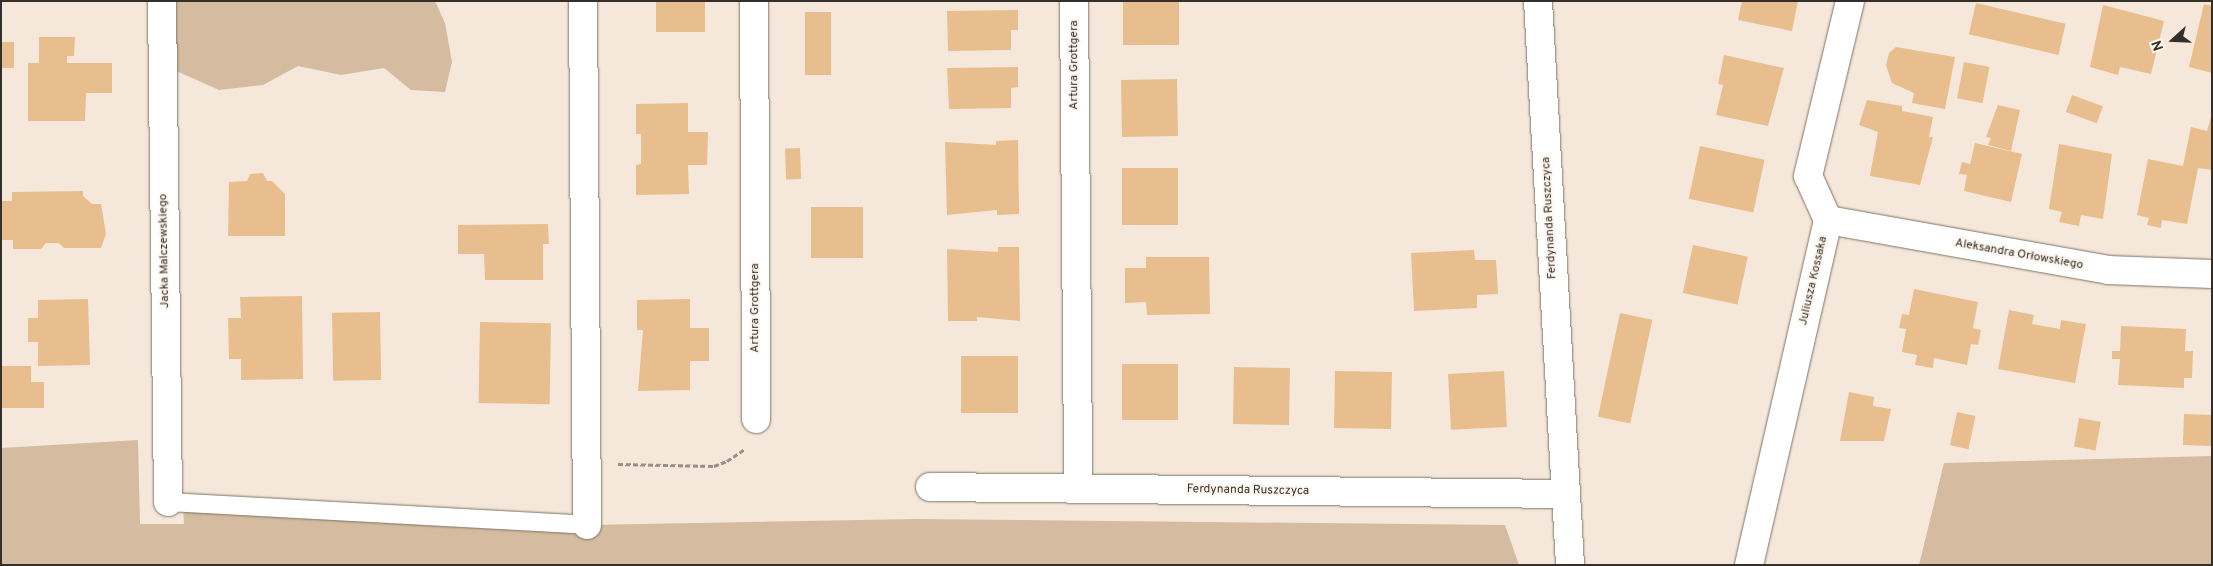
<!DOCTYPE html>
<meta charset="utf-8">
<style>
body{margin:0}
#map{position:relative;width:2213px;height:566px;overflow:hidden;background:#f5e8da;font-family:Overpass,sans-serif}
div>[style]{position:absolute}
[style*='--x']{left:calc(var(--x)*1px);top:calc(var(--y)*1px);width:calc(var(--w)*1px);rotate:calc(var(--a)*1deg)}
.green>*{inset:0;background:#d5bb9f}
.building>*{inset:0;background:#e8be8f;transform-origin:0 0}
.path>*{height:3px;margin-top:-1.5px;transform-origin:0;background:repeating-linear-gradient(90deg,#988f86 0 5px,transparent 0 7.5px)}
.roads{filter:drop-shadow(0 0 1px #7e7366) drop-shadow(0 0 1px #7e7366)}
.lane>*{height:18px;margin:-9px;padding:0 9px;transform-origin:9px;border-radius:9px;background:#fff}
.street>*{height:28px;margin:-14px;padding:0 14px;transform-origin:14px;border-radius:14px;background:#fff}
span{translate:-50% -50%;white-space:nowrap;text-align:center;line-height:1.15;-webkit-text-stroke:4px #fef6ee;paint-order:stroke}
.street-label{font-size:12px;color:#342f2a}
.frame{position:absolute;inset:0;border:2px solid #342f2a;pointer-events:none}
.north{position:absolute;left:2148px;top:15px;width:50px;height:50px;-webkit-text-stroke:4px #fef6ee;paint-order:stroke;rotate:250deg;font-size:14px;font-weight:700;line-height:20px;text-align:center;color:#342f2a}
.north::after{content:'';display:block;margin:auto;width:18px;height:22px;background:#342f2a;clip-path:polygon(50% 0,100% 100%,50% 72%,0 100%)}
</style>
<div id="map">
<div class="green">
<i style="clip-path:polygon(162px 1px,435px 1px,445px 23px,452px 62px,445px 92px,411px 90px,384px 68px,341px 75px,298px 66px,263px 85px,219px 90px,163px 65px)"></i>
<i style="clip-path:polygon(138px 440px,140px 524px,184px 524px,183px 502px,587px 525px,916px 519px,1505px 525px,1519px 565px,1px 565px,1px 448px)"></i>
<i style="clip-path:polygon(2212px 456px,2212px 565px,1919px 565px,1944px 463px)"></i>
</div>
<div class="building">
<i style="left:656px;top:1px;width:49px;height:31px"></i>
<i style="left:1123px;top:1px;width:56px;height:44px"></i>
<i style="clip-path:polygon(1742px 1px,1798px 1px,1792px 31px,1738px 20px)"></i>
<i style="left:1976px;top:3px;width:92px;height:32px;rotate:13deg"></i>
<i style="clip-path:polygon(2204px 4px,2212px 6px,2212px 73px,2189px 67px)"></i>
<i style="clip-path:polygon(2103px 5px,2164px 21px,2151px 74px,2120px 67px,2118px 75px,2090px 67px)"></i>
<i style="clip-path:polygon(1018px 10px,1018px 30px,1011px 30px,1011px 50px,948px 51px,947px 11px)"></i>
<i style="left:805px;top:12px;width:26px;height:63px"></i>
<i style="clip-path:polygon(39px 37px,75px 37px,74px 56px,67px 56px,67px 63px,112px 63px,112px 93px,86px 93px,85px 121px,28px 121px,28px 63px,39px 63px)"></i>
<i style="left:1px;top:42px;width:13px;height:26px"></i>
<i style="clip-path:polygon(1896px 47px,1955px 57px,1945px 109px,1912px 103px,1914px 93px,1892px 83px,1886px 65px,1889px 53px)"></i>
<i style="clip-path:polygon(1724px 55px,1784px 68px,1768px 126px,1716px 115px,1723px 85px,1718px 84px)"></i>
<i style="left:1964px;top:62px;width:26px;height:37px;rotate:11deg"></i>
<i style="clip-path:polygon(1018px 67px,1018px 87px,1011px 88px,1011px 108px,949px 109px,947px 68px)"></i>
<i style="left:1177px;top:79px;width:57px;height:56px;rotate:89deg"></i>
<i style="left:2072px;top:95px;width:33px;height:18px;rotate:20deg"></i>
<i style="clip-path:polygon(1867px 100px,1902px 106px,1902px 111px,1933px 117px,1929px 137px,1933px 137px,1920px 185px,1870px 176px,1878px 132px,1859px 125px)"></i>
<i style="clip-path:polygon(688px 103px,688px 132px,708px 132px,707px 165px,688px 165px,689px 194px,636px 195px,636px 165px,641px 164px,641px 134px,636px 134px,636px 104px)"></i>
<i style="clip-path:polygon(1998px 105px,2020px 110px,2011px 151px,1988px 145px,1991px 138px,1986px 137px)"></i>
<i style="clip-path:polygon(2212px 114px,2212px 170px,2198px 168px,2187px 224px,2162px 220px,2161px 228px,2147px 225px,2149px 218px,2137px 215px,2148px 159px,2183px 166px,2191px 127px,2207px 131px)"></i>
<i style="clip-path:polygon(1018px 140px,1019px 214px,997px 215px,997px 210px,947px 215px,945px 142px,996px 145px,996px 141px)"></i>
<i style="clip-path:polygon(1975px 143px,2022px 154px,2011px 202px,1964px 191px,1967px 175px,1959px 174px,1962px 162px,1970px 164px)"></i>
<i style="clip-path:polygon(2059px 144px,2112px 154px,2103px 219px,2081px 215px,2079px 226px,2059px 222px,2062px 212px,2049px 209px)"></i>
<i style="left:1700px;top:146px;width:66px;height:54px;rotate:12deg"></i>
<i style="left:800px;top:148px;width:31px;height:15px;rotate:88deg"></i>
<i style="left:1122px;top:168px;width:56px;height:57px"></i>
<i style="clip-path:polygon(263px 173px,267px 181px,272px 181px,285px 194px,285px 236px,228px 236px,229px 182px,247px 181px,250px 174px)"></i>
<i style="clip-path:polygon(83px 191px,83px 196px,92px 204px,101px 204px,106px 234px,101px 248px,64px 248px,59px 243px,46px 243px,41px 249px,13px 249px,13px 240px,1px 240px,1px 201px,12px 201px,12px 192px)"></i>
<i style="left:811px;top:207px;width:52px;height:51px"></i>
<i style="clip-path:polygon(548px 224px,549px 244px,543px 244px,543px 280px,485px 280px,484px 254px,458px 254px,458px 225px)"></i>
<i style="left:1693px;top:245px;width:56px;height:49px;rotate:12deg"></i>
<i style="clip-path:polygon(998px 247px,1019px 247px,1020px 321px,977px 317px,977px 321px,948px 321px,947px 249px,998px 252px)"></i>
<i style="clip-path:polygon(1474px 250px,1475px 260px,1496px 260px,1498px 294px,1477px 295px,1477px 308px,1414px 311px,1411px 253px)"></i>
<i style="clip-path:polygon(1146px 257px,1209px 257px,1210px 314px,1147px 315px,1146px 302px,1125px 303px,1125px 268px,1146px 268px)"></i>
<i style="clip-path:polygon(1914px 289px,1978px 302px,1973px 328px,1981px 330px,1978px 345px,1971px 344px,1967px 365px,1934px 358px,1933px 368px,1915px 365px,1917px 355px,1902px 352px,1906px 329px,1899px 328px,1902px 314px,1909px 315px)"></i>
<i style="clip-path:polygon(302px 296px,303px 379px,241px 380px,241px 359px,229px 359px,228px 318px,241px 318px,240px 297px)"></i>
<i style="clip-path:polygon(88px 299px,90px 365px,38px 366px,38px 342px,28px 342px,28px 318px,38px 318px,38px 300px)"></i>
<i style="clip-path:polygon(690px 299px,690px 328px,709px 328px,709px 361px,690px 361px,690px 390px,638px 391px,643px 330px,637px 330px,637px 300px)"></i>
<i style="clip-path:polygon(2009px 310px,2034px 315px,2032px 324px,2060px 329px,2061px 320px,2086px 324px,2075px 383px,1998px 369px)"></i>
<i style="left:380px;top:312px;width:68px;height:48px;rotate:89deg"></i>
<i style="left:1620px;top:313px;width:33px;height:106px;rotate:12deg"></i>
<i style="left:480px;top:322px;width:71px;height:81px;rotate:1deg"></i>
<i style="clip-path:polygon(2121px 326px,2186px 329px,2185px 351px,2193px 351px,2192px 378px,2184px 378px,2184px 388px,2118px 385px,2120px 359px,2112px 359px,2112px 351px,2120px 351px)"></i>
<i style="left:1018px;top:356px;width:57px;height:57px;rotate:90deg"></i>
<i style="left:1122px;top:364px;width:56px;height:56px"></i>
<i style="clip-path:polygon(1px 366px,31px 366px,31px 382px,44px 382px,44px 408px,1px 408px)"></i>
<i style="left:1234px;top:367px;width:56px;height:57px;rotate:1deg"></i>
<i style="left:1335px;top:371px;width:57px;height:57px;rotate:1deg"></i>
<i style="left:1504px;top:371px;width:56px;height:56px;rotate:87deg"></i>
<i style="clip-path:polygon(1849px 392px,1874px 397px,1873px 406px,1891px 409px,1884px 441px,1840px 441px)"></i>
<i style="left:1957px;top:412px;width:19px;height:34px;rotate:12deg"></i>
<i style="left:2184px;top:414px;width:28px;height:31px;rotate:2deg"></i>
<i style="left:2079px;top:418px;width:22px;height:29px;rotate:10deg"></i>
</div>
<div class="path">
<i style="--x:618;--y:464;--w:96;--a:1.2"></i>
<i style="--x:714;--y:466;--w:14;--a:-21"></i>
<i style="--x:727;--y:461;--w:22;--a:-34"></i>
</div>
<div class="roads">
<div class="lane">
<i style="--x:168;--y:502;--w:420;--a:3.1"></i>
</div>
<div class="street">
<i style="--x:162;--y:1;--w:501;--a:89.31"></i>
<i style="--x:583;--y:1;--w:524;--a:89.56"></i>
<i style="--x:754;--y:1;--w:418;--a:89.7"></i>
<i style="--x:1074;--y:1;--w:488;--a:89.5"></i>
<i style="--x:1538;--y:1;--w:565;--a:86.75"></i>
<i style="--x:1828;--y:220;--w:284;--a:10.1"></i>
<i style="--x:2108;--y:270;--w:104;--a:2.2"></i>
<i style="--x:930;--y:487;--w:636;--a:0.63"></i>
<i style="--x:1749;--y:565;--w:354;--a:-77.1"></i>
<i style="--x:1828;--y:220;--w:48;--a:-114.4"></i>
<i style="--x:1808;--y:176;--w:180;--a:-76.5"></i>
</div>
</div>
<div class="street-label">
<span style="left:1075px;top:65px;rotate:-90deg">Artura Grottgera</span>
<span style="left:1550px;top:218px;rotate:-93deg">Ferdynanda Ruszczyca</span>
<span style="left:165px;top:251px;rotate:-91deg">Jacka Malczewskiego</span>
<span style="left:2019px;top:255px;rotate:10deg">Aleksandra Orłowskiego</span>
<span style="left:1814px;top:281px;rotate:-77deg">Juliusza Kossaka</span>
<span style="left:756px;top:308px;rotate:-90deg">Artura Grottgera</span>
<span style="left:1248px;top:491px;rotate:1deg">Ferdynanda Ruszczyca</span>
</div>
<div class="frame"></div>
<div class="north">N</div>
</div>
